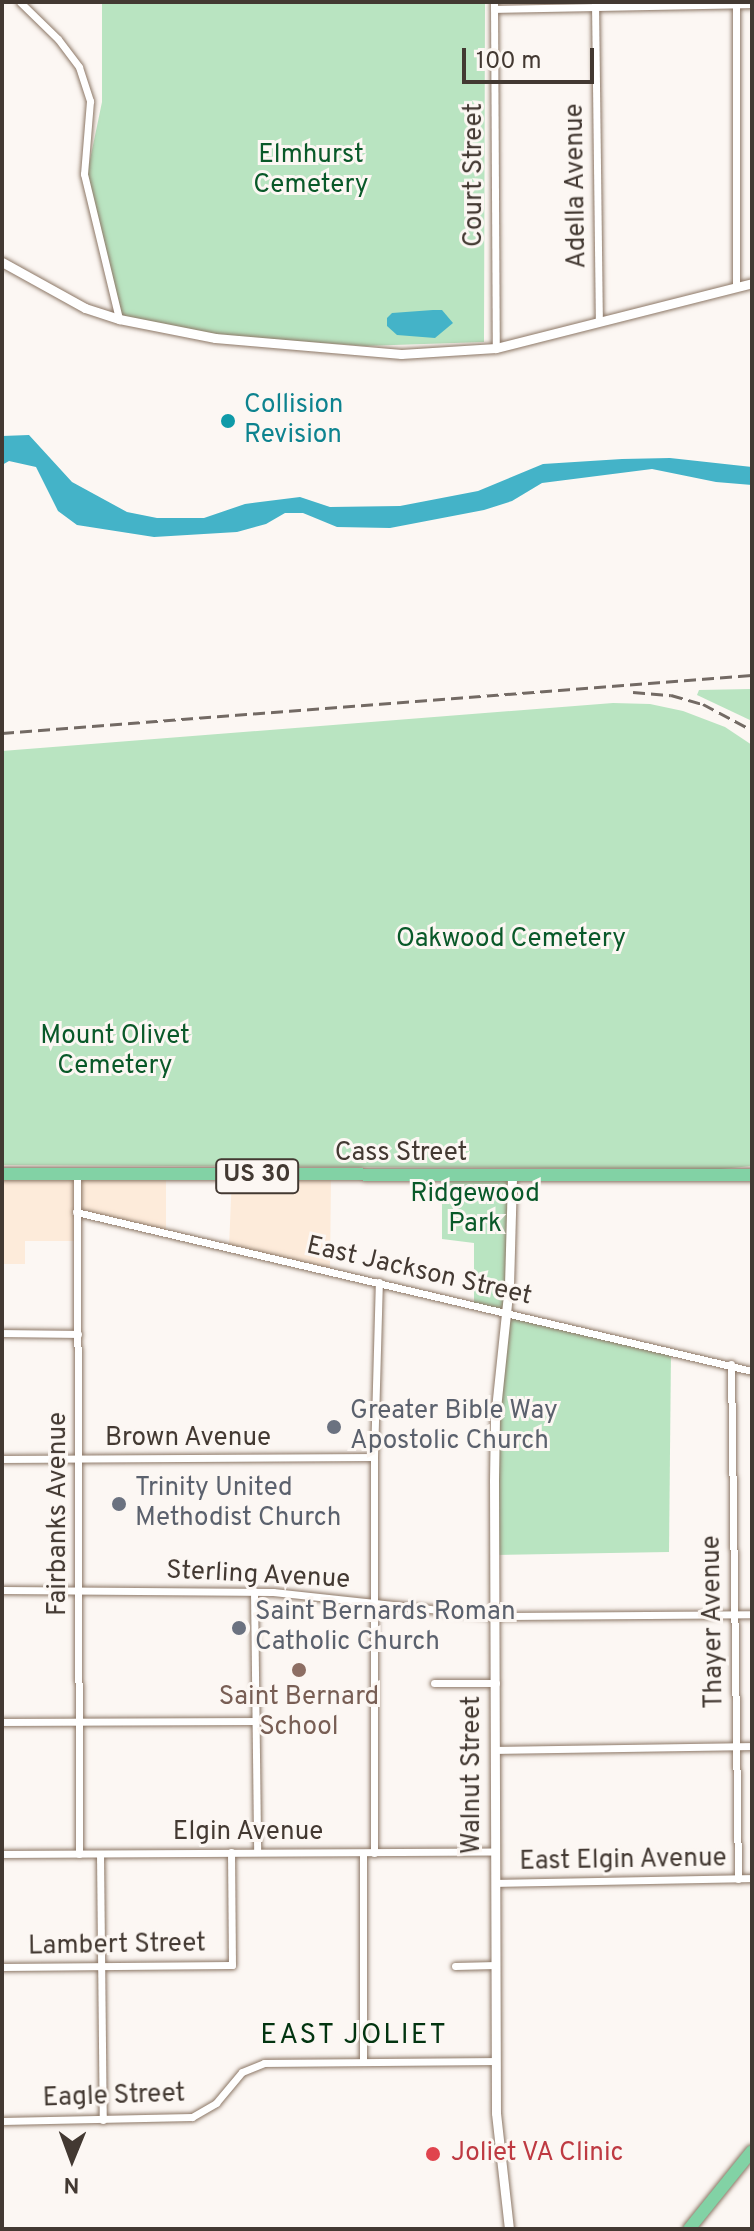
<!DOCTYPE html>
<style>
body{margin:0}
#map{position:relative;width:754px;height:2231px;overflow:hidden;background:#fcf7f3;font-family:Overpass,sans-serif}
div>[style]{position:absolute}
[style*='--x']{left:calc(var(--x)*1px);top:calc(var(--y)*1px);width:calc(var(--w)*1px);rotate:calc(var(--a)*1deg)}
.commercial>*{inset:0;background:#fdebda}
.green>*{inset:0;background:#b9e4c1}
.water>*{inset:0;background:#44b3c8}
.roads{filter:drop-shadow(0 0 2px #8c7766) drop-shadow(0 0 2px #8c7766)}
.minor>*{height:7px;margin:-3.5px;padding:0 3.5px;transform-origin:3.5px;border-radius:3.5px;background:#fff}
.tertiary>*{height:9px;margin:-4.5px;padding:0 4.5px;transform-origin:4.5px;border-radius:4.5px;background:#fff}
.primary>*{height:12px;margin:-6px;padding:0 6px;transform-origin:6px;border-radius:6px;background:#82d2a5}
.rail>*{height:3px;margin-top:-1.5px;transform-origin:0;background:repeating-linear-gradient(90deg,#736a64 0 12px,transparent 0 18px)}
.dots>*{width:22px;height:22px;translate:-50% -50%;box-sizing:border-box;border:4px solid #fcf7f3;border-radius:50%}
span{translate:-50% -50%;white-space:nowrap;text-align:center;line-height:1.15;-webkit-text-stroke:6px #fcf7f3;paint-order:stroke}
.shield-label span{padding:2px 6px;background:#fcf7f3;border:2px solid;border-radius:6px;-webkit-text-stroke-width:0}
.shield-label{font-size:24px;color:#433932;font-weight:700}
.park-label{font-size:26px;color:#095929}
.street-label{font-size:26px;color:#433932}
.culture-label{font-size:26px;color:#0d838f}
.left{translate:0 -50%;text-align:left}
.worship-label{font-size:26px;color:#5b616d}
.education-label{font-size:26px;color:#785e54}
.health-label{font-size:26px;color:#be3a42}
.neighbourhood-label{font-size:28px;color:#023410;letter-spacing:2px}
.frame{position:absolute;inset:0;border:4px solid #433932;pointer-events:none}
.north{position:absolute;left:32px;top:2119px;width:80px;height:80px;-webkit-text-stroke:6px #fcf7f3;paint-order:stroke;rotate:181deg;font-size:22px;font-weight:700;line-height:32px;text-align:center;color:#433932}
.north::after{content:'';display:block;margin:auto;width:28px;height:36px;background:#433932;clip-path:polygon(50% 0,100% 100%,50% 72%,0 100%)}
.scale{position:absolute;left:462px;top:48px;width:132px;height:36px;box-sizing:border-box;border:4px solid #433932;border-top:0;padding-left:10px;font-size:24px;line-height:28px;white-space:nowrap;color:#433932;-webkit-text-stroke:6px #fcf7f3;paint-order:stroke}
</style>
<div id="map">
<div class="commercial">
<i style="clip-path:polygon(2px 1175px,166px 1176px,166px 1233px,77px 1211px,76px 1241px,25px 1241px,25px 1264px,2px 1264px)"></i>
<i style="clip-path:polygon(232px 1176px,331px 1177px,330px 1270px,229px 1247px)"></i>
</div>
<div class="green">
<i style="clip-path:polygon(102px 2px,485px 2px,484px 342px,364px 346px,215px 335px,122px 317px,87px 174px,102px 102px)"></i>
<i style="clip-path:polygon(752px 689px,752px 721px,697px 695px,699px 690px)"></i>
<i style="clip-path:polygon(613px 703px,650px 704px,683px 711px,725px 727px,752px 745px,752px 1166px,721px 1169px,2px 1165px,2px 751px)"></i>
<i style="clip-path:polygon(442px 1178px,511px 1178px,505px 1312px,474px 1304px,474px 1243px,442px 1239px)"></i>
<i style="clip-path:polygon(506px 1313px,671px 1352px,669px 1552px,496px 1555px,496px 1419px)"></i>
</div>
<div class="water">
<i style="clip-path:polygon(433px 310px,442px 310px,453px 323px,435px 338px,397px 335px,387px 326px,387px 318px,392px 313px)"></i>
<i style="clip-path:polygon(29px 435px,72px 482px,127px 512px,157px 518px,204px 518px,245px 504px,300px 497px,330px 507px,400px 506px,478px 491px,543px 464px,622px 459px,670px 458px,752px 467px,752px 485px,716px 482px,652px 469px,542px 483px,512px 501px,484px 510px,390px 528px,337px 527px,303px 513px,285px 513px,266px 524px,237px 532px,154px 537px,77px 525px,58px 511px,36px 467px,9px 461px,2px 465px,2px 436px)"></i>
</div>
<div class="roads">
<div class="minor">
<i style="--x:20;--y:2;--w:53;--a:44.2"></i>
<i style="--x:58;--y:39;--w:35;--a:53"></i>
<i style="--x:79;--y:67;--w:36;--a:72"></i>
<i style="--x:90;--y:101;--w:73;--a:94.7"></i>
<i style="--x:84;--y:174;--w:149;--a:76.4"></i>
<i style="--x:494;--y:2;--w:346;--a:89.7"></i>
<i style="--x:595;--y:2;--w:319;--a:89.3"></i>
<i style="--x:736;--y:2;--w:284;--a:90"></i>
<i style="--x:494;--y:9;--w:258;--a:-1.1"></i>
<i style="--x:77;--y:1175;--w:679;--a:89.83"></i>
<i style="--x:76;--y:1212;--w:694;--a:13.24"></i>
<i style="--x:2;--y:1333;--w:76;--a:0.8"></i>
<i style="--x:731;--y:1364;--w:515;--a:89.22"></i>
<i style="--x:2;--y:1459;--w:372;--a:-0.3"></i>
<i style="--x:2;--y:1590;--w:271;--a:0.4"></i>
<i style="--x:273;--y:1592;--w:223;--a:6.2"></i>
<i style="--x:495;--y:1616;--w:257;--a:-0.4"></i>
<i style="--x:254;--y:1591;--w:261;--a:89.3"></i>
<i style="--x:434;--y:1683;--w:62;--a:0"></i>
<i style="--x:2;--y:1722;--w:254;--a:-0.2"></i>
<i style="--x:495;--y:1750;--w:257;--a:-0.9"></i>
<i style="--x:374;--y:1853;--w:396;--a:-90"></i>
<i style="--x:374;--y:1457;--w:175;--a:-88.4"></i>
<i style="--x:2;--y:1854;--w:493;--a:-0.3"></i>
<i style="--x:100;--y:1854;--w:266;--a:89.4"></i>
<i style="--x:495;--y:1883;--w:257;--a:-1.1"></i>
<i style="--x:455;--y:1966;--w:41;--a:-1.4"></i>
<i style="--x:2;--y:1967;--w:230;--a:-0.5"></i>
<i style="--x:232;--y:1965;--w:113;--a:-90.5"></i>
<i style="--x:363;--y:2062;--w:209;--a:-90"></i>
<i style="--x:2;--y:2121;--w:190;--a:-1.2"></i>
<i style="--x:192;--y:2117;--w:28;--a:-30"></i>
<i style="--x:216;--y:2103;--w:40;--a:-50"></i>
<i style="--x:242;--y:2072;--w:24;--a:-22"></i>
<i style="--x:264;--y:2063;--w:231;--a:-0.5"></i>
</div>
<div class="tertiary">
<i style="--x:2;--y:262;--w:95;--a:29"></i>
<i style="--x:85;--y:308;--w:36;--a:18"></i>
<i style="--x:119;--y:319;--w:98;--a:11.2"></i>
<i style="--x:215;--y:338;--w:187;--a:4.9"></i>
<i style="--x:401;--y:354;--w:95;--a:-3.6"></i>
<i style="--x:496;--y:348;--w:264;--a:-14.2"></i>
<i style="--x:509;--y:2229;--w:117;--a:-96.4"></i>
<i style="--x:496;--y:2113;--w:632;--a:-90.18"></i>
<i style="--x:494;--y:1481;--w:63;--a:-89.1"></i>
<i style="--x:495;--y:1418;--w:134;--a:-84"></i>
<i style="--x:509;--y:1285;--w:108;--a:-88.4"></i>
</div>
<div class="primary">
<i style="--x:2;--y:1174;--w:750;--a:0.08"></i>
<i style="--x:689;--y:2229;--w:100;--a:-51.1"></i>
</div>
</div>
<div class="rail">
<i style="--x:633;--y:692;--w:38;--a:5"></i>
<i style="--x:671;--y:695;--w:33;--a:16"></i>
<i style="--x:703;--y:704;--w:55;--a:28"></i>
<i style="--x:2;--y:733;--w:752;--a:-4.42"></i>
</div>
<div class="dots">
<i style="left:228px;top:421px;background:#0f9aa8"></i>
<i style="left:334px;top:1427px;background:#6b7280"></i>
<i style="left:119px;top:1504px;background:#6b7280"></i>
<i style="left:239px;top:1628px;background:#6b7280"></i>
<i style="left:299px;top:1670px;background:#8d6e63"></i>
<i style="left:433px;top:2154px;background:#e0444e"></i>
</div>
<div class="shield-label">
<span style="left:257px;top:1176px">US 30</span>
</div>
<div class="park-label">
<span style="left:311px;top:171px">Elmhurst<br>Cemetery</span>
<span style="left:511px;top:940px">Oakwood Cemetery</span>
<span style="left:115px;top:1052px">Mount Olivet<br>Cemetery</span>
<span style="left:475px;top:1210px">Ridgewood<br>Park</span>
</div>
<div class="street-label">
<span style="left:475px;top:175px;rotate:-90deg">Court Street</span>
<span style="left:577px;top:186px;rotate:-91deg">Adella Avenue</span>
<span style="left:401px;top:1154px">Cass Street</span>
<span style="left:419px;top:1272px;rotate:13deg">East Jackson Street</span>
<span style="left:188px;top:1439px">Brown Avenue</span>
<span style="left:59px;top:1514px;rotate:-90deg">Fairbanks Avenue</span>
<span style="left:258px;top:1576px;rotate:3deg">Sterling Avenue</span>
<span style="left:714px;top:1622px;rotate:-91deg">Thayer Avenue</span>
<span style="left:473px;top:1775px;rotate:-90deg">Walnut Street</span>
<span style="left:248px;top:1833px">Elgin Avenue</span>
<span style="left:623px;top:1861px;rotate:-1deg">East Elgin Avenue</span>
<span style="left:117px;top:1946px;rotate:-1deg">Lambert Street</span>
<span style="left:114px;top:2097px;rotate:-2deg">Eagle Street</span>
</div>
<div class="culture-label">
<span class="left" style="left:244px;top:421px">Collision<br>Revision</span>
</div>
<div class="worship-label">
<span class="left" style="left:350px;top:1427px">Greater Bible Way<br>Apostolic Church</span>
<span class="left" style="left:135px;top:1504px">Trinity United<br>Methodist Church</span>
<span class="left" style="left:255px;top:1628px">Saint Bernards Roman<br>Catholic Church</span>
</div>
<div class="education-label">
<span style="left:299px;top:1713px">Saint Bernard<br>School</span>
</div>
<div class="health-label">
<span class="left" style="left:451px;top:2154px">Joliet VA Clinic</span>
</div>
<div class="neighbourhood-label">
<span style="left:354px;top:2036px">EAST JOLIET</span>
</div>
<div class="frame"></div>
<div class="north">N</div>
<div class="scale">100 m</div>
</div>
